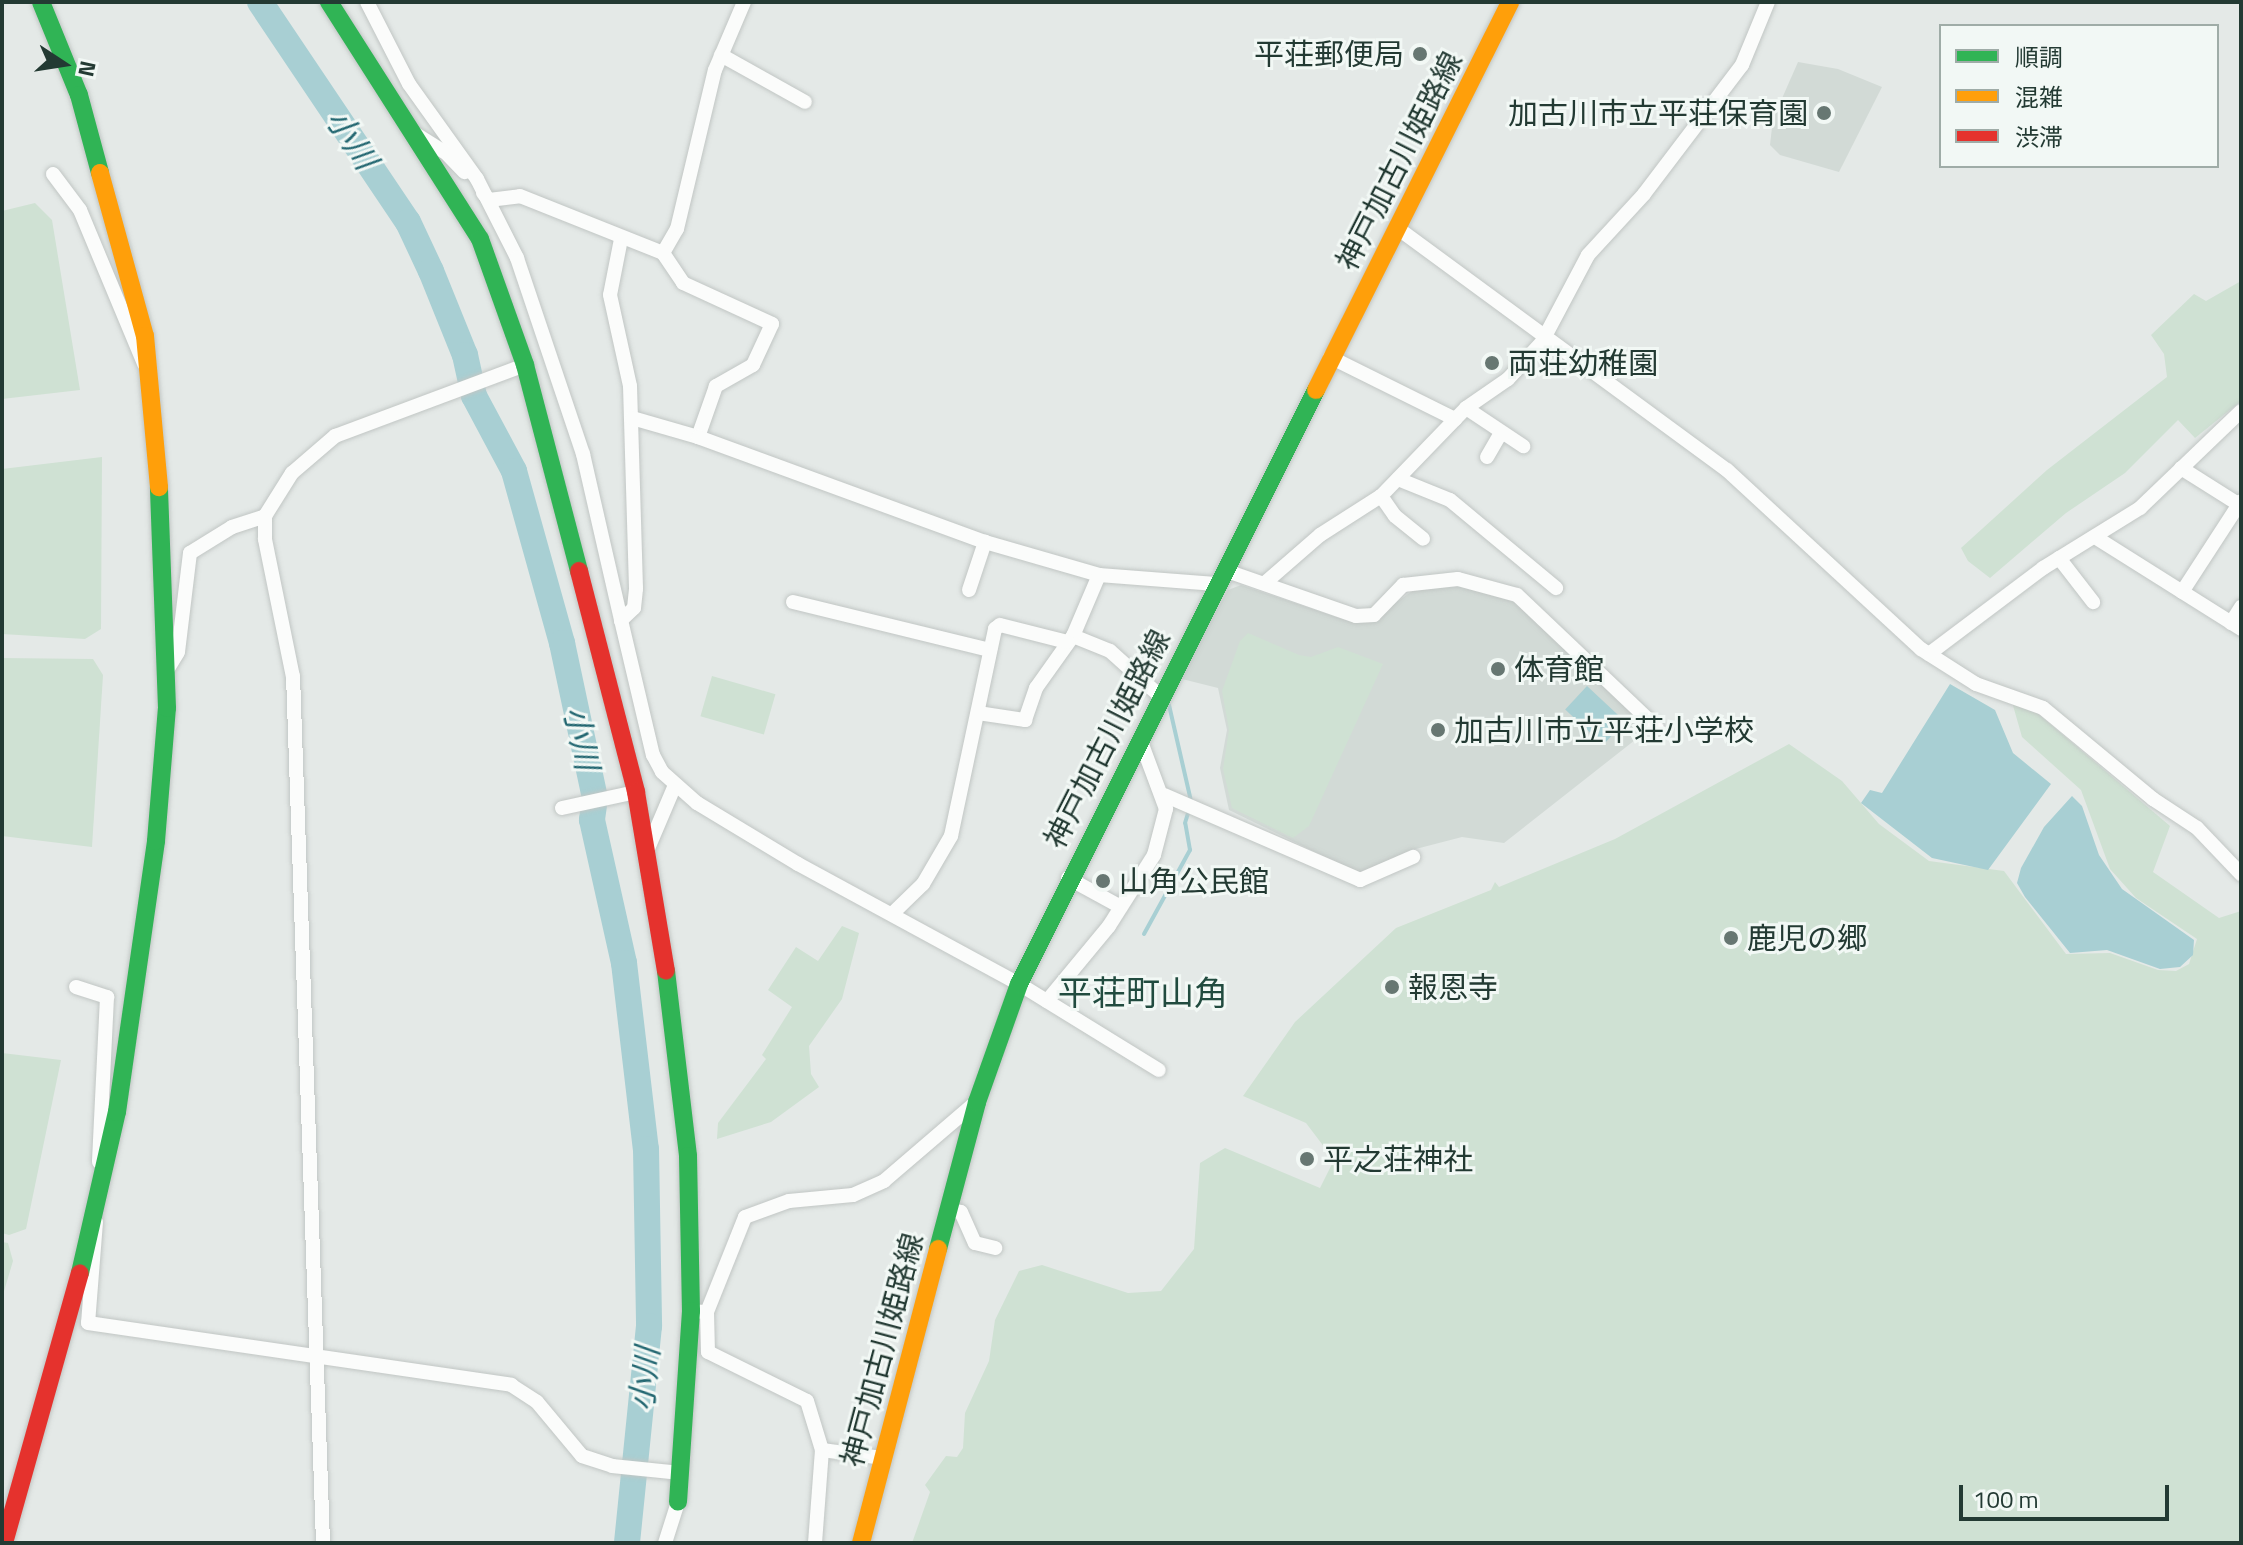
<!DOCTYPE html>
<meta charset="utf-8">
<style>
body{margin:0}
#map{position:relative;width:2243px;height:1545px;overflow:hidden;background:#e4e9e7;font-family:"Titillium Web","Noto Sans JP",sans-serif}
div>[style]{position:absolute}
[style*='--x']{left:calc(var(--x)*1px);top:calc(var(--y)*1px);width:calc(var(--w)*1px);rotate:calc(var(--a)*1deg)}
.built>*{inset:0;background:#d2dad6}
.green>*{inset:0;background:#cfe1d3;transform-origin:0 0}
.water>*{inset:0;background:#a8cfd3;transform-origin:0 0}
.stream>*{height:4px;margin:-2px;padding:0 2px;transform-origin:2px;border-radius:2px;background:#a8cfd3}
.river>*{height:26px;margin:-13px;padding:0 13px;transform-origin:13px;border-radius:13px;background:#a8cfd3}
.roads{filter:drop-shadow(0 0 2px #c1c6c4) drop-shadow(0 0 2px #c1c6c4)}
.street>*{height:14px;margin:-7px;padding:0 7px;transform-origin:7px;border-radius:7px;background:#fbfcfb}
.fast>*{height:18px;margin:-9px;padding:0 9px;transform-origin:9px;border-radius:9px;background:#30b455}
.slow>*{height:18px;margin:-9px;padding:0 9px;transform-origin:9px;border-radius:9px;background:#ff9f0a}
.jam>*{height:18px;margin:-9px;padding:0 9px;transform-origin:9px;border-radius:9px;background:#e5322d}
.dots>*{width:22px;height:22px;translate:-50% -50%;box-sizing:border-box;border:4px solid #f2f8f5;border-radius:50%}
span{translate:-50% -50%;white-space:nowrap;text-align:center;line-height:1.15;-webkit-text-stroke:6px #f2f8f5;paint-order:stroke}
.poi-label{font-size:30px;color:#233a33}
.right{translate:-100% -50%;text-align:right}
.left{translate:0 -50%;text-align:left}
.street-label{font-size:30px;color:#233a33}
.water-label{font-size:32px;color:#236771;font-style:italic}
.quarter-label{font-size:34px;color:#214b3f}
.frame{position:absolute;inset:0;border:4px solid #233a33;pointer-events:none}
.legend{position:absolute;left:1939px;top:24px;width:280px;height:144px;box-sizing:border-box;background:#f2f8f5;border:2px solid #9faca7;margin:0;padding:10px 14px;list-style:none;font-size:24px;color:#233a33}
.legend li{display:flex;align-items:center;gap:16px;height:40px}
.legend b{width:40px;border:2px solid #9faca7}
.north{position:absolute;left:24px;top:24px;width:80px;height:80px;-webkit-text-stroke:6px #f2f8f5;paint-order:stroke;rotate:102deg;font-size:22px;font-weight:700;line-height:32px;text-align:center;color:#233a33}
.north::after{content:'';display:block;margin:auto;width:28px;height:36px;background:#233a33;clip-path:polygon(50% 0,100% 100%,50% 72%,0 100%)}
.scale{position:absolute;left:1959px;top:1485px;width:210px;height:36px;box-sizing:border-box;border:4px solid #233a33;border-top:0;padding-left:10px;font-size:24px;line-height:28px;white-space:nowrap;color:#233a33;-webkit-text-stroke:6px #f2f8f5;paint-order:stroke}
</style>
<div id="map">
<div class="built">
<i style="clip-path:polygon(1798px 62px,1838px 69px,1882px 87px,1839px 172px,1780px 155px,1770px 145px,1773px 119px)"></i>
<i style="clip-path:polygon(1241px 585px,1354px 623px,1372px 620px,1415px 589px,1460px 585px,1514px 602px,1572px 650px,1649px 729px,1504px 843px,1462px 837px,1408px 851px,1360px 874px,1229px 810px,1220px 768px,1227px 730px,1218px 688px,1178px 678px,1228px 590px)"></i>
</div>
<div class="green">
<i style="clip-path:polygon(35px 203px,52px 220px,80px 390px,2px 399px,2px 211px)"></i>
<i style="clip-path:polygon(2241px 281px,2241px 401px,2195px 438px,2178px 420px,2125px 473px,2066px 513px,1990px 578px,1968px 561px,1961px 548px,2047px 470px,2167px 377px,2164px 354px,2151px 335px,2194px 294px,2206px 301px)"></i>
<i style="clip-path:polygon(102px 457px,101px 629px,85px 639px,2px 634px,2px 469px)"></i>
<i style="clip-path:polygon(1248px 633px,1299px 655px,1311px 657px,1338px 647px,1383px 664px,1309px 826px,1293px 838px,1232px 808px,1223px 769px,1229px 730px,1222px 691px,1240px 641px)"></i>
<i style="clip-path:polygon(2px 658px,93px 659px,103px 675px,92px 847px,2px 836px)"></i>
<i style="left:712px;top:676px;width:66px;height:42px;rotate:16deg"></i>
<i style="clip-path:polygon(2012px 702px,2036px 712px,2170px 826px,2153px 872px,2219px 918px,2241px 911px,2241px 1543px,912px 1543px,930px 1492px,925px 1485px,946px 1456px,957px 1457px,963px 1448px,965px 1413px,989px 1361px,995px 1320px,1019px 1271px,1042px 1265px,1128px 1293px,1161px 1291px,1194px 1249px,1200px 1163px,1225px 1148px,1320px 1188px,1334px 1160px,1306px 1123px,1243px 1096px,1295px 1022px,1396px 928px,1491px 890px,1495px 882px,1499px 887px,1615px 839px,1789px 744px,1842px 781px,1879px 824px,1929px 861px,2004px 871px,2066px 954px,2110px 953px,2158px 970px,2176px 971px,2189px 964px,2197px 939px,2136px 898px,2110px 869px,2081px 790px,2022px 737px)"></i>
<i style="clip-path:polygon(842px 926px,859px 933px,842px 999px,809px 1046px,811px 1074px,819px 1087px,771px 1122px,717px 1139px,718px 1123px,766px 1059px,762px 1055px,792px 1007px,768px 990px,796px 947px,818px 961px)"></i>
<i style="clip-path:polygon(2px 1053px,61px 1060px,26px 1229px,9px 1235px,2px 1233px)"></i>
<i style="clip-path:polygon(2px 1242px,8px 1243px,13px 1261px,2px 1298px)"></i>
</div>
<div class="water">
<i style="clip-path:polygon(1950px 684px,1995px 710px,2013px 753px,2051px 784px,1988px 870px,1932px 858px,1861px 803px,1870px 790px,1882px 793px)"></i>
<i style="left:1587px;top:686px;width:52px;height:32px;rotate:43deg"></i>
<i style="clip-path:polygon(2072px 796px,2082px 806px,2099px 855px,2122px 889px,2194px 940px,2193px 955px,2180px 967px,2160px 969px,2107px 950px,2070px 953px,2025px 897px,2017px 883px,2021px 868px,2044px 827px)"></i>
</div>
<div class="stream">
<i style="--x:1169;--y:705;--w:98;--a:77.1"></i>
<i style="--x:1144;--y:934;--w:96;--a:-61.3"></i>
<i style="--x:1190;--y:850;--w:27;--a:-100"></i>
<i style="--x:1185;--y:823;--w:14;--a:-73"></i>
</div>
<div class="river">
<i style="--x:260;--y:2;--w:265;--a:56.1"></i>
<i style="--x:408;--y:222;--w:54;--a:64.9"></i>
<i style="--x:431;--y:271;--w:91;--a:68"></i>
<i style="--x:465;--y:355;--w:42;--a:77.6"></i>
<i style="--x:474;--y:396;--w:85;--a:61.9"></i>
<i style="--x:514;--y:471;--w:179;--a:74.4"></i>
<i style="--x:562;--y:643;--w:158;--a:78"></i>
<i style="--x:595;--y:798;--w:22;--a:98"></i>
<i style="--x:592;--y:820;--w:147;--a:77.4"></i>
<i style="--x:624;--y:963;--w:187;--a:83.3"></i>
<i style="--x:646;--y:1149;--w:177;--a:89"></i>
<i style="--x:649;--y:1326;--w:218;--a:95.8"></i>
</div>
<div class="roads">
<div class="street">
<i style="--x:367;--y:2;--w:92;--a:62.9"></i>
<i style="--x:409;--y:84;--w:117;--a:54.4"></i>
<i style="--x:477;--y:179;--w:89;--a:63.1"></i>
<i style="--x:517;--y:258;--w:207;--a:71.4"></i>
<i style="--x:583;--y:454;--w:170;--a:77.1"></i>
<i style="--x:721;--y:55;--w:96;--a:29.2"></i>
<i style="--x:414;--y:133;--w:36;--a:32"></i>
<i style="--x:445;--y:152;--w:28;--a:46"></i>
<i style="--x:53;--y:174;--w:45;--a:53.1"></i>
<i style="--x:80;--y:210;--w:167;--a:67.4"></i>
<i style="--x:483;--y:193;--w:9;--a:49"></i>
<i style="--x:489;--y:200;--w:31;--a:-7"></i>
<i style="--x:520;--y:196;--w:154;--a:21.7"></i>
<i style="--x:663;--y:253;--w:36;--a:56"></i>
<i style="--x:683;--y:283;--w:98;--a:24.7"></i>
<i style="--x:772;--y:324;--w:45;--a:114.9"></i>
<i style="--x:753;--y:365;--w:43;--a:150.4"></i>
<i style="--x:716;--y:386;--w:54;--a:109.4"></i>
<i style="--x:1396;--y:227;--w:411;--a:36.3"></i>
<i style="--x:1727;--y:470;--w:264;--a:42.7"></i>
<i style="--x:1921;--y:649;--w:65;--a:32.5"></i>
<i style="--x:1976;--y:684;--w:71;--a:19.7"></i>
<i style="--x:2043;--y:708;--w:143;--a:39.6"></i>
<i style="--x:2153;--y:799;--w:53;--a:33.4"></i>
<i style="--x:2197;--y:828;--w:64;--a:46.3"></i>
<i style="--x:621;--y:239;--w:57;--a:101.1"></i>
<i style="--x:610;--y:295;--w:93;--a:77.6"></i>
<i style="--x:630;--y:386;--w:203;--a:88.3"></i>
<i style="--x:636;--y:589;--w:19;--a:96"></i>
<i style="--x:634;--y:608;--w:18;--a:137"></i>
<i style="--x:621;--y:620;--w:139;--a:76.7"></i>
<i style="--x:653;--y:755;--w:19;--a:62"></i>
<i style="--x:662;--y:772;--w:47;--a:41.5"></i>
<i style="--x:697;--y:803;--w:118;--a:31.1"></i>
<i style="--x:798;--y:864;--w:251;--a:28.5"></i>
<i style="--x:1019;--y:984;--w:164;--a:31.6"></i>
<i style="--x:663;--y:253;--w:28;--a:-60"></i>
<i style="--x:677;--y:229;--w:163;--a:-76.6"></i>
<i style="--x:715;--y:70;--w:74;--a:-66.9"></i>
<i style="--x:1330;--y:357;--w:140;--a:26.4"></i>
<i style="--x:1466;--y:408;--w:69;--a:33.7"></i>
<i style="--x:632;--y:418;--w:69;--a:16.1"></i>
<i style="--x:698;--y:437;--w:306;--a:20.1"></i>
<i style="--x:985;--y:542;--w:119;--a:16.1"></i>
<i style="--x:1099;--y:575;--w:117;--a:4.4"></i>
<i style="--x:1487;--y:457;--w:28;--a:-60"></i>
<i style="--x:2181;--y:468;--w:71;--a:32.3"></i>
<i style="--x:1398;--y:479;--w:56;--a:22"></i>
<i style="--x:1450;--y:500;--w:138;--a:39.7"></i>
<i style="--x:1381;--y:496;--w:24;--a:55"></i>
<i style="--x:1395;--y:516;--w:36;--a:39"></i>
<i style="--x:2095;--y:537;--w:173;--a:32.2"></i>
<i style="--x:2059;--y:558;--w:56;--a:52.3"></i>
<i style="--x:1224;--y:570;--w:140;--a:19.2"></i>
<i style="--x:1356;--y:616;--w:18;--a:-3"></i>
<i style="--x:1374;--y:615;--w:42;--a:-46"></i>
<i style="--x:1403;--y:585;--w:55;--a:-6.2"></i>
<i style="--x:1458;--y:579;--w:61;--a:15.2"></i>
<i style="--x:1517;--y:595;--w:193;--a:43.5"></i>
<i style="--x:1266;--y:582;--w:72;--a:-41"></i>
<i style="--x:1320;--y:535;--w:72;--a:-32.6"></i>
<i style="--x:1381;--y:496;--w:122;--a:-46"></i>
<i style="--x:1466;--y:408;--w:51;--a:-34.6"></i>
<i style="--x:1508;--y:379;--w:50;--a:-47.4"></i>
<i style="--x:1542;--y:342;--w:98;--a:-62.1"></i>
<i style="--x:1588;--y:255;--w:83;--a:-47.4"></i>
<i style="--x:1644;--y:194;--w:162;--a:-52.8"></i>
<i style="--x:1742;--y:65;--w:68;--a:-67.6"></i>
<i style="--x:969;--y:590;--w:51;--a:-71.6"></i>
<i style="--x:2182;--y:592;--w:108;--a:-57"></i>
<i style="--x:793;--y:602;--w:203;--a:13.7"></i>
<i style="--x:2231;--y:623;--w:19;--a:-58"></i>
<i style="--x:1073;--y:636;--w:40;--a:22"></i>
<i style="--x:1110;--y:651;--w:67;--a:42"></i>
<i style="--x:1929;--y:654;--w:143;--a:-37"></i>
<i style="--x:2043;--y:568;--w:114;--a:-31.7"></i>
<i style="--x:2140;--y:508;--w:140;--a:-43.8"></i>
<i style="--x:166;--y:672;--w:23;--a:-59"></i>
<i style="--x:178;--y:652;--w:100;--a:-83.1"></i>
<i style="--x:190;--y:553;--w:49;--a:-31.8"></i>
<i style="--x:232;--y:527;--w:35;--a:-18"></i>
<i style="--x:978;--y:713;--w:48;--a:8.5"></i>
<i style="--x:1025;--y:720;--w:34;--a:-71"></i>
<i style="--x:1036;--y:688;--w:64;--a:-54.6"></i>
<i style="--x:1073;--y:636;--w:66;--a:-66.9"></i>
<i style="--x:1164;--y:795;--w:214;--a:23.4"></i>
<i style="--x:1360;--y:880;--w:58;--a:-23.5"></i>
<i style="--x:562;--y:808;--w:76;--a:-12.2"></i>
<i style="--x:647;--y:851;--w:72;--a:-67"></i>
<i style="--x:1068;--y:878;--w:60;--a:28.7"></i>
<i style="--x:892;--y:914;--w:43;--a:-44.1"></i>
<i style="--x:923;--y:884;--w:56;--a:-59.7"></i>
<i style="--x:951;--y:836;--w:212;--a:-78"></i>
<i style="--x:995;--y:629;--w:6;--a:-39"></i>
<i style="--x:1000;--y:625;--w:69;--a:14.2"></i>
<i style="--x:76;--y:987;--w:33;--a:18"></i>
<i style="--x:107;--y:997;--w:165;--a:92.8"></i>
<i style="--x:1047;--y:1001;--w:97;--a:-50.4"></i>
<i style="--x:1109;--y:926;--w:84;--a:-57.6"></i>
<i style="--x:1154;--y:855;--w:48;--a:-75.4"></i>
<i style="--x:1166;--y:809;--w:75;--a:-110.4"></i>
<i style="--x:948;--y:1210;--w:13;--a:9"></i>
<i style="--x:961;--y:1212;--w:34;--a:66"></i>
<i style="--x:975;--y:1243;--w:21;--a:14"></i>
<i style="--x:96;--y:1222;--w:101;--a:94.5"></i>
<i style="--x:88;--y:1323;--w:428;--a:8.3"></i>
<i style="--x:511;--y:1385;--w:31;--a:33"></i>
<i style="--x:537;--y:1402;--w:70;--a:50.2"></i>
<i style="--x:582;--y:1456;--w:32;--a:18"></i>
<i style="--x:612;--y:1466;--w:69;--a:5.8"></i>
<i style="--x:691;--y:1311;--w:16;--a:4"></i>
<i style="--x:707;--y:1312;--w:102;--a:-68.2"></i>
<i style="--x:745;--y:1217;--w:47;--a:-20"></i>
<i style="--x:789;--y:1201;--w:64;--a:-5.4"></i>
<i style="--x:853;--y:1195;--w:34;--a:-24"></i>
<i style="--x:884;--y:1181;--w:120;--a:-40.6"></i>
<i style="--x:707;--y:1312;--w:40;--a:88.6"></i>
<i style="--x:708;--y:1352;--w:110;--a:26.3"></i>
<i style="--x:807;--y:1401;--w:51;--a:73"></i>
<i style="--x:822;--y:1450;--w:62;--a:7.5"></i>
<i style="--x:323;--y:1543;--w:867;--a:-91.98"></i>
<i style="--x:293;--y:677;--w:141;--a:-101.5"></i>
<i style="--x:265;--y:539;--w:23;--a:-90"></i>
<i style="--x:265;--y:516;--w:51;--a:-57.9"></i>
<i style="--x:292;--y:473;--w:57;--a:-40.7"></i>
<i style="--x:335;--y:436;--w:203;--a:-20.5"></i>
<i style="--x:665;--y:1543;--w:43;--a:-72.4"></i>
<i style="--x:815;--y:1543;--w:93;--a:-85.7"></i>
</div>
<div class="fast">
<i style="--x:41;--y:2;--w:100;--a:67.8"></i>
<i style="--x:79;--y:95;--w:81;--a:74.9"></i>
<i style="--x:329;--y:2;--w:281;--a:57.5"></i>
<i style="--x:480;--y:239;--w:134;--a:70.3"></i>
<i style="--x:525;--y:365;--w:213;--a:75.3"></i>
<i style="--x:666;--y:971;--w:186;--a:83.2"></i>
<i style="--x:688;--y:1156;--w:155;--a:88.9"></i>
<i style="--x:691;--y:1311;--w:191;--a:93.9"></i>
<i style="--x:938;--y:1249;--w:152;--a:-75.1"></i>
<i style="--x:977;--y:1102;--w:125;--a:-70.4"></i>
<i style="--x:1019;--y:984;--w:664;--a:-63.43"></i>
<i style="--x:80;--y:1273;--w:165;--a:-77.1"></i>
<i style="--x:117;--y:1112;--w:274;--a:-81.8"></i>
<i style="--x:156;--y:841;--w:133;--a:-85.3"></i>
<i style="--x:167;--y:708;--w:221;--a:-92.1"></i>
</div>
<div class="slow">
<i style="--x:100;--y:173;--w:169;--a:74.6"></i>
<i style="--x:145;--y:336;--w:152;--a:84.7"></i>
<i style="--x:1316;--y:390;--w:434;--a:-63.4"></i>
<i style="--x:861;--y:1543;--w:304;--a:-75.3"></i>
</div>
<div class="jam">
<i style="--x:579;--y:571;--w:228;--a:75.5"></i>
<i style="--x:636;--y:792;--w:181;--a:80.5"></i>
<i style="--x:4;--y:1543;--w:280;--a:-74.3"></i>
</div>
</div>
<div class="dots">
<i style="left:1420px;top:54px;background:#677772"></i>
<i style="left:1824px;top:113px;background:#677772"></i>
<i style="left:1492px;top:363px;background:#677772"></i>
<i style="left:1498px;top:669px;background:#677772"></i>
<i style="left:1438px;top:730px;background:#677772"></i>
<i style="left:1103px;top:881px;background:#677772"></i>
<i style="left:1731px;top:938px;background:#677772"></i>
<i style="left:1392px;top:987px;background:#677772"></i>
<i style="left:1307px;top:1159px;background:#677772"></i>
</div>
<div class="poi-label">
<span class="right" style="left:1404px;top:54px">平荘郵便局</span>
<span class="right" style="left:1808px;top:113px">加古川市立平荘保育園</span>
<span class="left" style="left:1508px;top:363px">両荘幼稚園</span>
<span class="left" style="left:1514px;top:669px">体育館</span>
<span class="left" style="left:1454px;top:730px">加古川市立平荘小学校</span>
<span class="left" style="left:1119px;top:881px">山角公民館</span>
<span class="left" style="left:1747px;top:938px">鹿児の郷</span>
<span class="left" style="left:1408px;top:987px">報恩寺</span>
<span class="left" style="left:1323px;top:1159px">平之荘神社</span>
</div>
<div class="street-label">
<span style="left:1399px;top:161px;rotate:-63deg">神戸加古川姫路線</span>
<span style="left:1107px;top:739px;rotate:-63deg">神戸加古川姫路線</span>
<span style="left:882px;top:1350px;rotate:-75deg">神戸加古川姫路線</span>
</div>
<div class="water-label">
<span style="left:352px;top:139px;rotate:56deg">小川</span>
<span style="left:582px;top:738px;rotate:78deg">小川</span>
<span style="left:644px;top:1379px;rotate:-84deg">小川</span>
</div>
<div class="quarter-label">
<span style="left:1143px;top:993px">平荘町山角</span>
</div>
<div class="frame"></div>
<ul class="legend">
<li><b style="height:10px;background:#30b455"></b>順調</li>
<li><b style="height:10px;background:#ff9f0a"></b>混雑</li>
<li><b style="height:10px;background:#e5322d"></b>渋滞</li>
</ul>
<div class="north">N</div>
<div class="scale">100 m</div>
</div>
